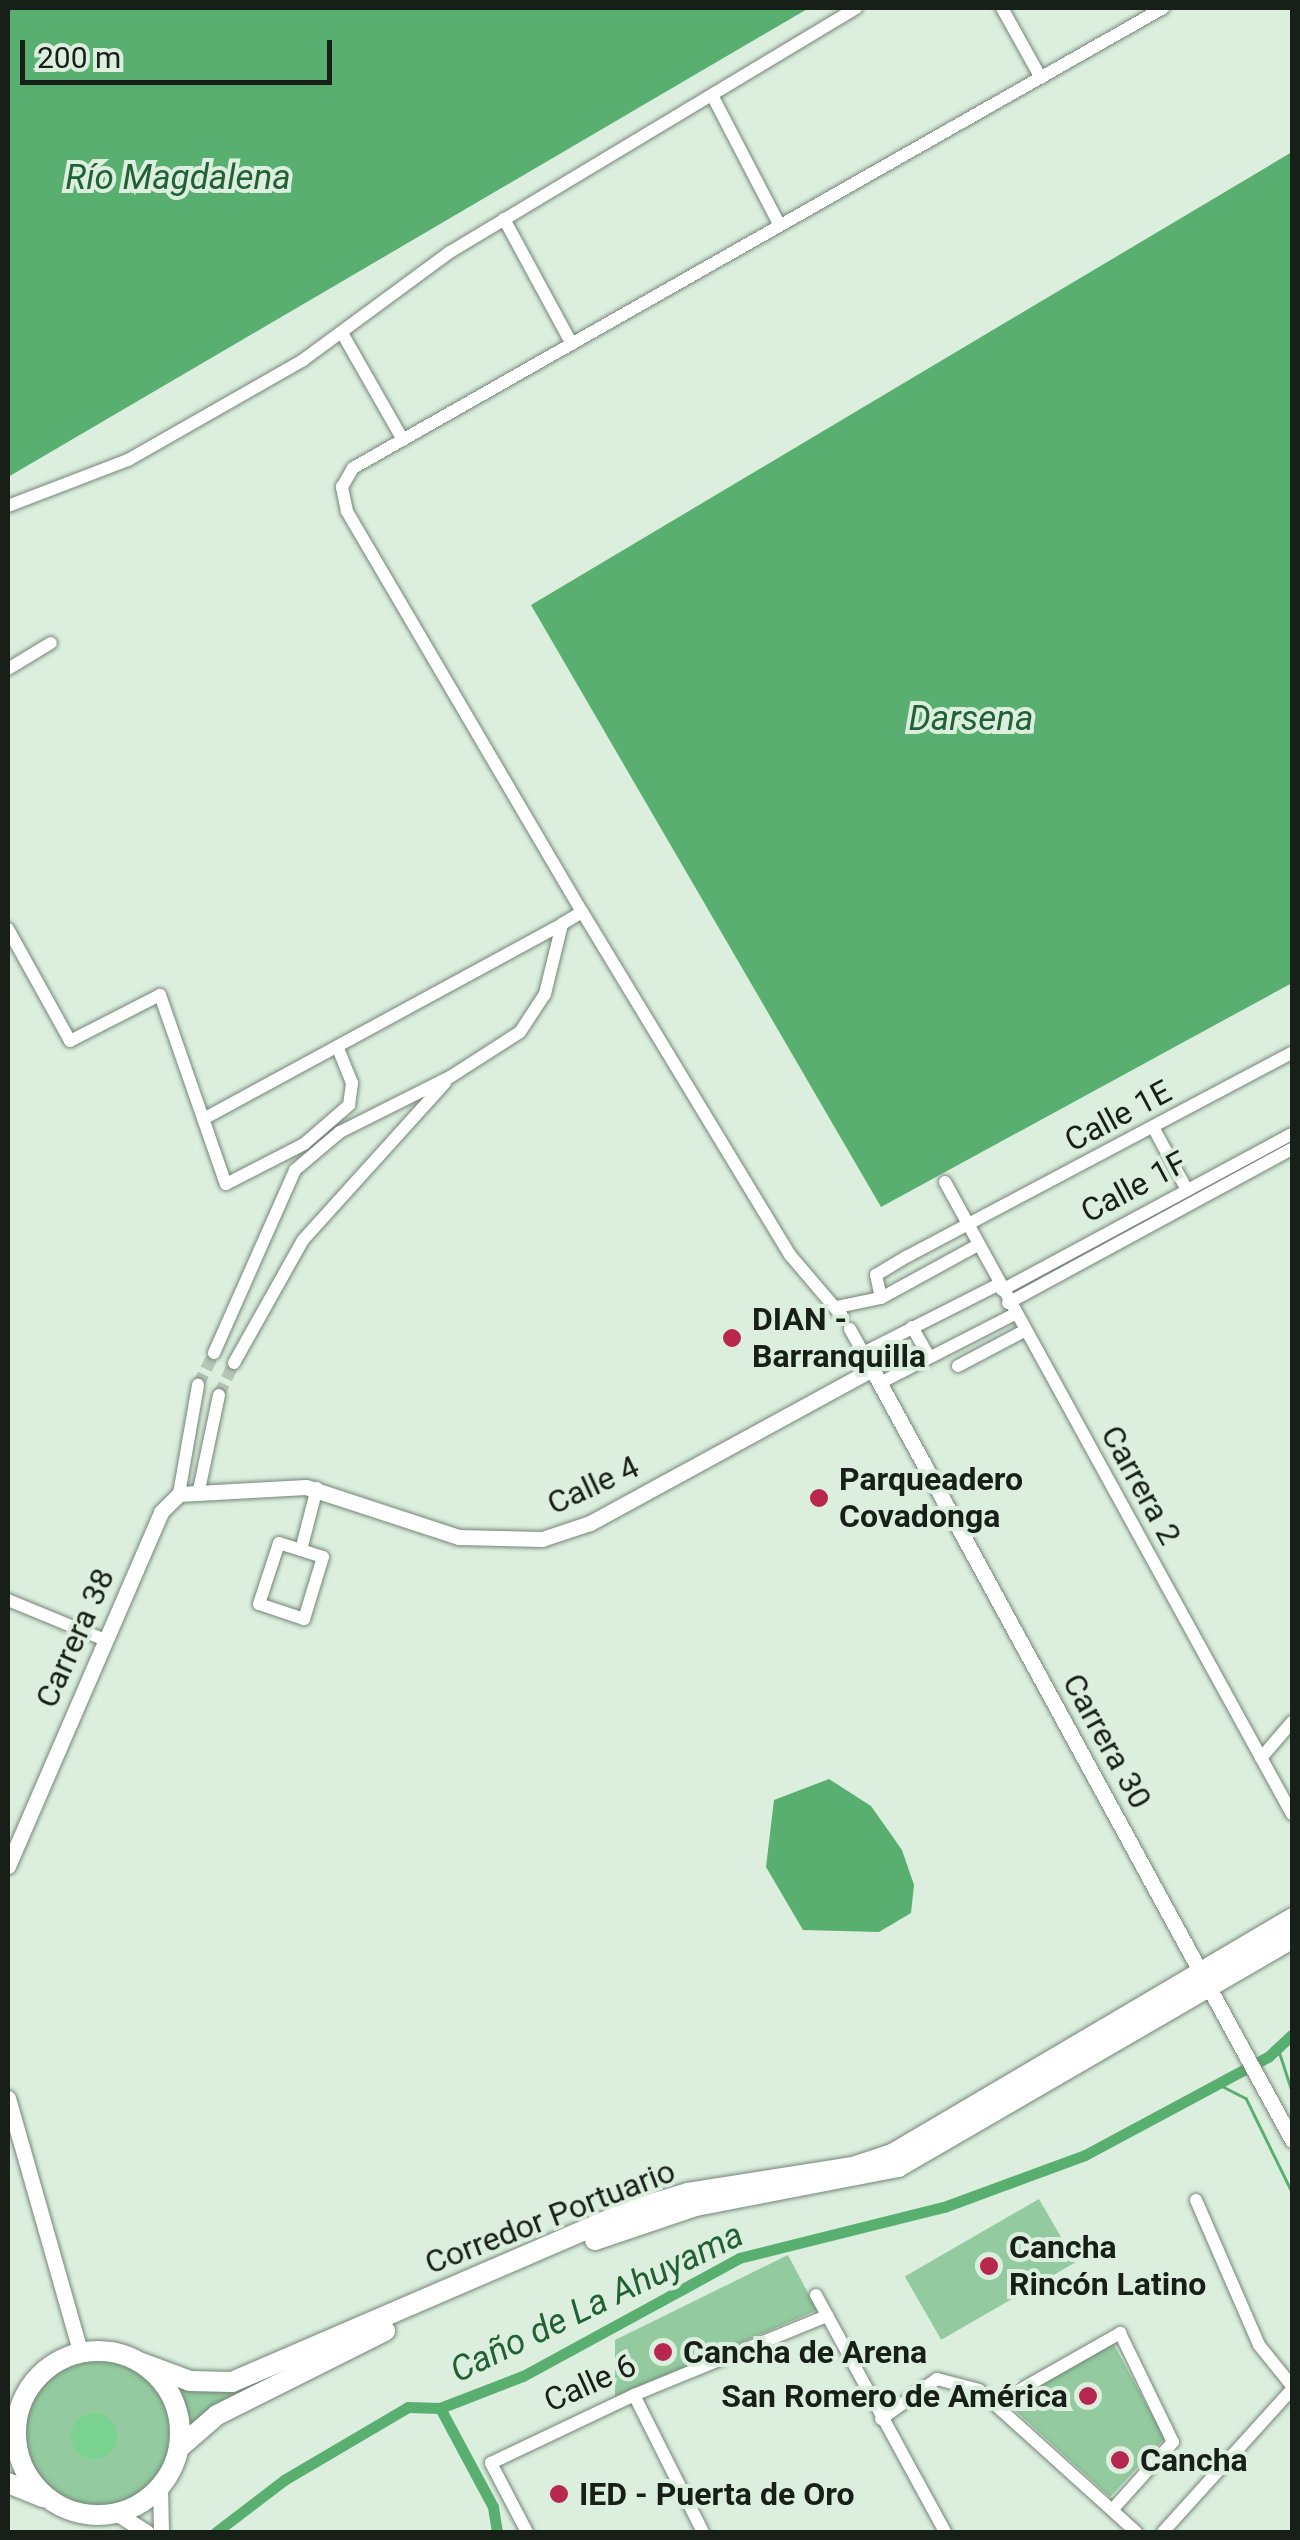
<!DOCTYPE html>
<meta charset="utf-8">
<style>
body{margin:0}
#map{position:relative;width:1300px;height:2540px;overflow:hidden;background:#dcefdf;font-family:Roboto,sans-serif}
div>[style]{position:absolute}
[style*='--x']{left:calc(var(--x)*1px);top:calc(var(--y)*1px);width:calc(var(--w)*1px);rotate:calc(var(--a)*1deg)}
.green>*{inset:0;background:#93ca9f;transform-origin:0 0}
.round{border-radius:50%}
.forest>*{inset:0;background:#7ad291}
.water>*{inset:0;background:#58af70}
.stream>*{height:2.5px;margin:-1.25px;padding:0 1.25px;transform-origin:1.25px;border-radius:1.25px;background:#58af70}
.canal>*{height:11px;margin:-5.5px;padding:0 5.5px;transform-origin:5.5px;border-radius:5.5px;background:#58af70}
.minor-tunnel>*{height:12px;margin-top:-6px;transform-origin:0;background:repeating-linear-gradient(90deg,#b5c5b7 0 12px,transparent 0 18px)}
.roads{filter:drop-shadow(0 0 2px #748578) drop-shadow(0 0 2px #748578)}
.minor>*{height:12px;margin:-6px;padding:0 6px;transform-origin:6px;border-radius:6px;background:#fff}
.tertiary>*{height:15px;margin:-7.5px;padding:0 7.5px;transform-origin:7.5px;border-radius:7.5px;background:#fff}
.primary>*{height:20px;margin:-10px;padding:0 10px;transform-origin:10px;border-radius:10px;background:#fff}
.primary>.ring{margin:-10px;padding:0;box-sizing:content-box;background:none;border:20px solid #fff;border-radius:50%}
.dots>*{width:28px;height:28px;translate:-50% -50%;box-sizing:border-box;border:5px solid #dcefdf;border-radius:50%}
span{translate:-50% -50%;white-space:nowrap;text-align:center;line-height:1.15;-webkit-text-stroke:8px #dcefdf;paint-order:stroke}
.street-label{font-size:32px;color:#181f19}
.poi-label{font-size:32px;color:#181f19;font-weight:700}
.left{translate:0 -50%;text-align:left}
.right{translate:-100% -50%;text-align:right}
.water-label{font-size:35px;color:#226035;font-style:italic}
.frame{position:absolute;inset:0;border:10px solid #181f19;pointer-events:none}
.scale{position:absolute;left:20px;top:40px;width:312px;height:45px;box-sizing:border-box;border:5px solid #181f19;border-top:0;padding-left:12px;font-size:30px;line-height:35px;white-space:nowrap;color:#181f19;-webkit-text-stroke:8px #dcefdf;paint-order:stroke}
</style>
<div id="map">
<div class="green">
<i style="left:1039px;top:2199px;width:73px;height:155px;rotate:60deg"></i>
<i style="clip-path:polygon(788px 2255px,817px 2310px,615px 2397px,615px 2340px)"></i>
<i style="clip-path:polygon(1113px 2343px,1165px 2438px,1110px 2497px,1006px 2402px)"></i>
<i class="round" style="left:25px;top:2360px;width:146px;height:146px"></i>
<i style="clip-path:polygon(257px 2381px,260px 2386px,193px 2430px,176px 2383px)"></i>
</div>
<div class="forest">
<i class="round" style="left:71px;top:2413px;width:46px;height:46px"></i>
</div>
<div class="water">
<i style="clip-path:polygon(8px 8px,809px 8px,8px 477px)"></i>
<i style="clip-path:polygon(1292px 152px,1292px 983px,881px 1207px,531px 605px)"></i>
<i style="clip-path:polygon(829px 1779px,871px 1806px,902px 1850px,914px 1885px,911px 1913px,879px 1932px,803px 1930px,766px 1867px,774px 1800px)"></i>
</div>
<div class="stream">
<i style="--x:1278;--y:2048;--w:45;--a:72"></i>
<i style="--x:1218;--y:2084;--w:31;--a:27"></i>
<i style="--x:1246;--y:2098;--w:105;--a:63.9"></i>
</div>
<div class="canal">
<i style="--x:440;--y:2408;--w:112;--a:61.8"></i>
<i style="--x:493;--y:2507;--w:25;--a:81"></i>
<i style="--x:216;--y:2532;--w:86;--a:-37.4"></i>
<i style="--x:284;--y:2480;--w:144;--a:-30.5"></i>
<i style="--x:408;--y:2407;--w:32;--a:2"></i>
<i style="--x:440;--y:2408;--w:89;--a:-21.1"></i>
<i style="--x:523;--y:2376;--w:246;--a:-28.6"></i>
<i style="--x:739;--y:2258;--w:211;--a:-14"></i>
<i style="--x:944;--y:2207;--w:150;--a:-20.2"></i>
<i style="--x:1085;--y:2155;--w:208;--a:-28.2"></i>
<i style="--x:1268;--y:2057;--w:33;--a:-43"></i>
</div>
<div class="minor-tunnel">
<i style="--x:198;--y:1385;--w:36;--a:-63"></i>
<i style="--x:219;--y:1395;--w:35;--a:-65"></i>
</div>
<div class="roads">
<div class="minor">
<i style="--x:1002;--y:8;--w:80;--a:60.9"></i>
<i style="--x:713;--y:97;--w:143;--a:62.5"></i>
<i style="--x:504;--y:219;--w:142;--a:61.5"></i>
<i style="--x:342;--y:333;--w:123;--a:60.3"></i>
<i style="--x:8;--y:506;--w:129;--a:-21"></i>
<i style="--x:128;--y:460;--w:202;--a:-29.7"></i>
<i style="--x:303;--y:360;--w:182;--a:-36.3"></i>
<i style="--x:450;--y:252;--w:474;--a:-31"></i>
<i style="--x:8;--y:669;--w:50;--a:-31.2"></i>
<i style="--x:8;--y:929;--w:128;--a:61"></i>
<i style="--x:70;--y:1041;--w:101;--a:-27.1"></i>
<i style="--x:160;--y:995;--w:200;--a:70.8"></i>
<i style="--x:226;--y:1184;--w:88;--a:-27.1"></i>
<i style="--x:304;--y:1144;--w:60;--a:-40.9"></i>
<i style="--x:349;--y:1105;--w:22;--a:-82"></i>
<i style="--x:352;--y:1083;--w:37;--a:-112"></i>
<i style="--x:207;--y:1117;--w:404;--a:-28.5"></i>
<i style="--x:1154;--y:1129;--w:69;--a:61.6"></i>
<i style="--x:945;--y:1182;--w:721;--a:61.23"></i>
<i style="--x:1002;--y:1290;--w:329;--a:-28.3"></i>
<i style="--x:881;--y:1298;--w:24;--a:-102"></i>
<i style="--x:876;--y:1275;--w:37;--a:-31"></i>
<i style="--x:908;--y:1256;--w:434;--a:-27.9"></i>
<i style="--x:1008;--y:1303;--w:323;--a:-28.5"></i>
<i style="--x:837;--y:1307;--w:45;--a:-11.6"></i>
<i style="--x:881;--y:1298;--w:111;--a:-28.7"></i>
<i style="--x:842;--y:1316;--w:80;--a:-130.4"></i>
<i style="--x:790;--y:1255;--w:401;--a:-121.2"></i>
<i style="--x:582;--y:912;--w:465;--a:-120.4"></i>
<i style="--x:347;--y:511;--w:25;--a:-102"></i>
<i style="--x:342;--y:487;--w:22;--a:-60"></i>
<i style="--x:353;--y:468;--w:932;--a:-29.59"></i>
<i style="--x:912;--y:1327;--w:34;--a:60"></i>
<i style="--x:850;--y:1329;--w:33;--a:61"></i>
<i style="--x:214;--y:1353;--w:200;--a:-66.1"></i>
<i style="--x:295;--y:1170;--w:59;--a:-40.2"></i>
<i style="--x:340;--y:1132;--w:123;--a:-26.6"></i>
<i style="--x:450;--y:1077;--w:83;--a:-32.7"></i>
<i style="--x:520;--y:1032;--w:45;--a:-56.7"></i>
<i style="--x:545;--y:994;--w:72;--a:-76.3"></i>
<i style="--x:562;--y:924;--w:23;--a:-31"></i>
<i style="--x:863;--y:1353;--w:153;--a:-26.9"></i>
<i style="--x:234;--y:1363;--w:141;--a:-60.7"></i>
<i style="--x:303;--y:1240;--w:212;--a:-47.9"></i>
<i style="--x:958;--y:1366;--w:75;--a:-27.9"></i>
<i style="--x:880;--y:1383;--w:152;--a:-27.1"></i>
<i style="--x:199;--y:1490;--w:97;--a:-78.1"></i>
<i style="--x:179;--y:1494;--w:111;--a:-80.1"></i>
<i style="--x:279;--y:1543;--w:46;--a:17.7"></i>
<i style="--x:323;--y:1557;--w:65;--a:107"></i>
<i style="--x:304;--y:1619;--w:47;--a:-161.6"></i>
<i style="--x:259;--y:1604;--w:64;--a:-71.8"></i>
<i style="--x:301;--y:1550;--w:64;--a:-75.5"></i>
<i style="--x:8;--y:1600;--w:105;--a:22.4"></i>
<i style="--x:1261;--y:1758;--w:48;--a:-49.3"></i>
<i style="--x:1196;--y:2200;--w:158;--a:66.5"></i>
<i style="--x:1259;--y:2345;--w:53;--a:51.2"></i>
<i style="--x:816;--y:2295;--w:270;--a:61.4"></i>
<i style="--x:634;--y:2395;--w:153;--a:63.3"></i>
<i style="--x:997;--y:2403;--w:142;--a:-29.6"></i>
<i style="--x:1120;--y:2333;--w:121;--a:64.1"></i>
<i style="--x:1173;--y:2442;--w:90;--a:131.8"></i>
<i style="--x:881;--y:2419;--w:69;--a:-35.5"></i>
<i style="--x:937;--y:2379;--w:43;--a:14.7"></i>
<i style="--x:979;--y:2390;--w:212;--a:42.1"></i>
<i style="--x:527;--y:2532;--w:78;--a:-117.6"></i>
<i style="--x:491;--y:2463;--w:158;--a:-25.4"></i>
<i style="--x:634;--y:2395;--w:209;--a:-22.3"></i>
<i style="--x:1163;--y:2532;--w:193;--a:-47.9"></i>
</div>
<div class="tertiary">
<i style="--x:8;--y:1866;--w:386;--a:-66.6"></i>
<i style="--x:161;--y:1512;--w:25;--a:-45"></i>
<i style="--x:179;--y:1494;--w:127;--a:-3.2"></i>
<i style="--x:306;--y:1487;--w:161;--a:18.1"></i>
<i style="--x:459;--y:1537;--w:83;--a:1.4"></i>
<i style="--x:542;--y:1539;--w:51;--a:-18.4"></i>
<i style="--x:590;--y:1523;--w:321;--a:-28.6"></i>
<i style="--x:872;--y:1369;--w:878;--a:61.42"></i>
<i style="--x:8;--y:2098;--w:266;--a:74.1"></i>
<i style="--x:160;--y:2487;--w:45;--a:88.7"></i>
<i style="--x:116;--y:2513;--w:36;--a:32"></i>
</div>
<div class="primary">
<i style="--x:595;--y:2240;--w:107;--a:-18.6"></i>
<i style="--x:696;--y:2206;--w:206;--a:-10.9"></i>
<i style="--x:898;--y:2167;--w:455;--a:-30.1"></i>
<i class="ring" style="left:16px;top:2351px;width:144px;height:144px"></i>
<i style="--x:142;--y:2363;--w:51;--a:20.6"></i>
<i style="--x:190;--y:2381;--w:42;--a:1.4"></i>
<i style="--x:232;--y:2382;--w:435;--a:-23.3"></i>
<i style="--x:632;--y:2210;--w:59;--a:-16.9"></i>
<i style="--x:688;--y:2193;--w:167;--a:-9"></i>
<i style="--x:853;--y:2167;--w:41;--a:-18.4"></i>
<i style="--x:892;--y:2154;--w:464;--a:-30.5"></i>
<i style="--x:179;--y:2448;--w:50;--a:-41"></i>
<i style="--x:217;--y:2415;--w:188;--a:-26.6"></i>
<i style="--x:8;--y:2483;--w:38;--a:22"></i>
</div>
</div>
<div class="dots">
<i style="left:732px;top:1338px;background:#b8274e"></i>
<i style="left:819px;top:1498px;background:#b8274e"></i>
<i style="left:989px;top:2266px;background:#b8274e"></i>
<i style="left:663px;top:2352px;background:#b8274e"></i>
<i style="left:1088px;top:2396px;background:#b8274e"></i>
<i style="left:1120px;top:2460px;background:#b8274e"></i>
<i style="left:559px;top:2494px;background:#b8274e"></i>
</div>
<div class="street-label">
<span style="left:1118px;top:1116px;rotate:-28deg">Calle 1E</span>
<span style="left:1134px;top:1187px;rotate:-28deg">Calle 1F</span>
<span style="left:593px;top:1485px;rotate:-25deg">Calle 4</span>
<span style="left:1141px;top:1485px;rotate:61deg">Carrera 2</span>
<span style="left:75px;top:1638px;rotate:-66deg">Carrera 38</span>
<span style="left:1107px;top:1741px;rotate:61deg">Carrera 30</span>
<span style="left:550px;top:2217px;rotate:-21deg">Corredor Portuario</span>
<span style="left:590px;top:2383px;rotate:-24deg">Calle 6</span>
</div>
<div class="poi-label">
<span class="left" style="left:752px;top:1338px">DIAN -<br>Barranquilla</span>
<span class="left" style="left:839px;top:1498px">Parqueadero<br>Covadonga</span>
<span class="left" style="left:1009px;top:2266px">Cancha<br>Rincón Latino</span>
<span class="left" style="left:683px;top:2352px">Cancha de Arena</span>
<span class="right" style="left:1068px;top:2396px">San Romero de América</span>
<span class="left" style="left:1140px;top:2460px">Cancha</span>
<span class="left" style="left:579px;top:2494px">IED - Puerta de Oro</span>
</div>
<div class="water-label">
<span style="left:178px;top:178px">Río Magdalena</span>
<span style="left:971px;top:719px">Darsena</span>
<span style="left:597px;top:2303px;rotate:-26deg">Caño de La Ahuyama</span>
</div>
<div class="frame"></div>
<div class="scale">200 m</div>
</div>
